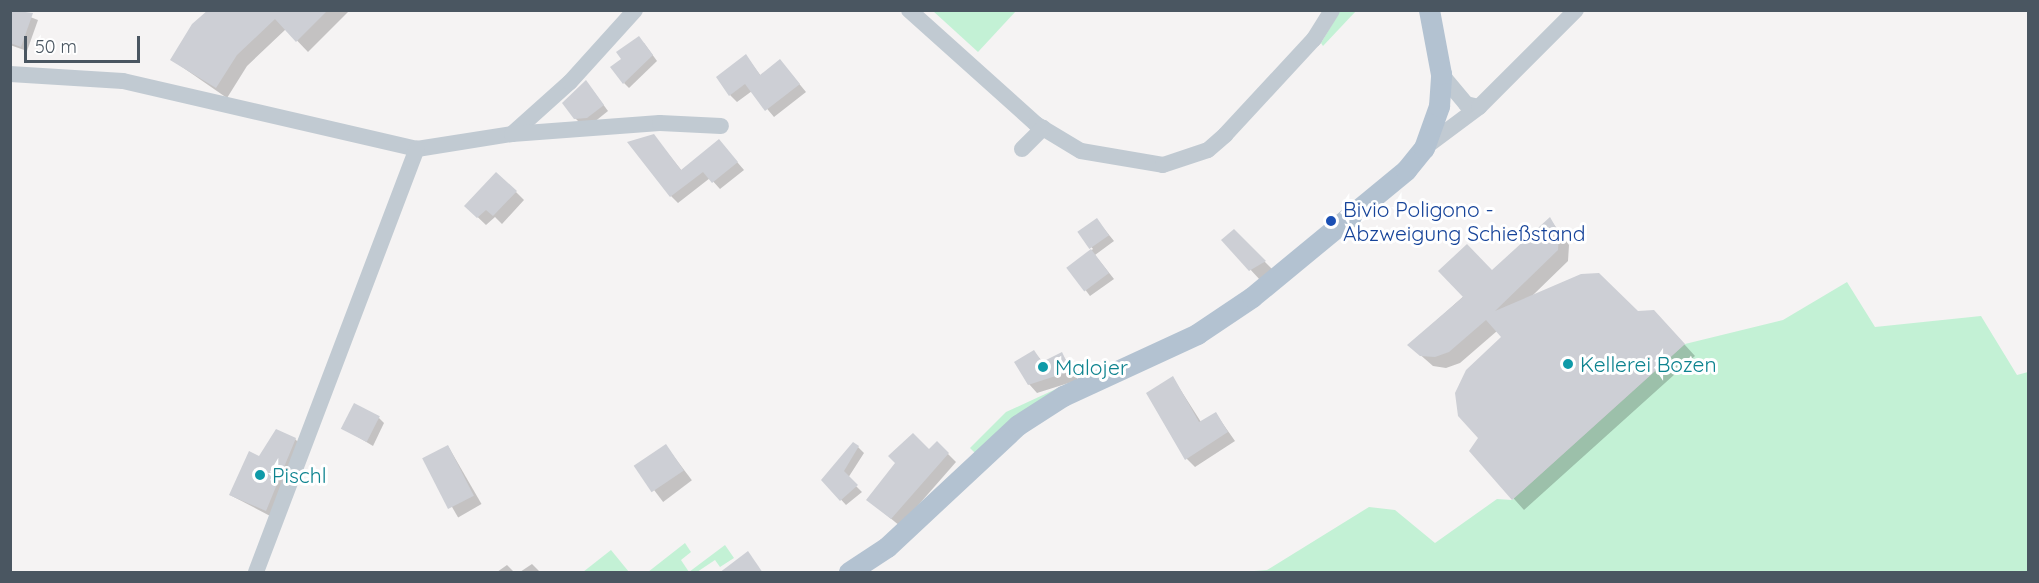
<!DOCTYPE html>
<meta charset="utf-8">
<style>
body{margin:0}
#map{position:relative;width:2039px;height:583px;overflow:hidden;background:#f5f3f3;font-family:Quicksand,sans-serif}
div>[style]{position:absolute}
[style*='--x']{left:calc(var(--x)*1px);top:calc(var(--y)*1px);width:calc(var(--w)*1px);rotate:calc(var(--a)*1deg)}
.green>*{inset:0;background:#c3f1d5}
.shadow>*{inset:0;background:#0003;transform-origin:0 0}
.building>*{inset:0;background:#cdcfd5;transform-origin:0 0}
.minor>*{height:16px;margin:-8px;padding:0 8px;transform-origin:8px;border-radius:8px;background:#c1cad2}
.major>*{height:21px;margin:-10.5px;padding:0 10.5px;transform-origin:10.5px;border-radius:10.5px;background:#b3c2d1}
.dots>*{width:16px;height:16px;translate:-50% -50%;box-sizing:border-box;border:3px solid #fff;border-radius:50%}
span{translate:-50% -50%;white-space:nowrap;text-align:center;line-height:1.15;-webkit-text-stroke:6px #fff;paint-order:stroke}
.transit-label{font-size:21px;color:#164399}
.left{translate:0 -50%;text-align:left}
.culture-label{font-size:21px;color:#0d838f}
.frame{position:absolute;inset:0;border:12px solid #4a5661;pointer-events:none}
.scale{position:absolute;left:24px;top:36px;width:116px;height:27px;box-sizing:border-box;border:3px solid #4a5661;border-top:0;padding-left:8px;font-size:18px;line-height:21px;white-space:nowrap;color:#4a5661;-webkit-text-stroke:4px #fff;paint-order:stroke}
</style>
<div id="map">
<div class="green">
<i style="clip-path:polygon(933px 11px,1016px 11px,978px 52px)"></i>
<i style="clip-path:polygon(1340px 11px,1356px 11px,1323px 46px,1321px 43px)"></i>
<i style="clip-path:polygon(1847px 282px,1875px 327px,1981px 316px,2017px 375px,2028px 372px,2028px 572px,1242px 572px,1267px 570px,1369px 507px,1395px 510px,1435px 543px,1497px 499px,1512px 500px,1685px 344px,1783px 320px)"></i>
<i style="clip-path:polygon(1069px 383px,975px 453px,970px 448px,1006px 412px)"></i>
<i style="clip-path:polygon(685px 543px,691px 552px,681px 560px,689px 572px,725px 545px,734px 558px,720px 567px,715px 560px,697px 572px,648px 572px)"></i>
<i style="clip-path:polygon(611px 550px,629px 572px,583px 572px)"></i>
</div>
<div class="shadow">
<i style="clip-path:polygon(12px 10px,38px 20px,27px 51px,10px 45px)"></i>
<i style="clip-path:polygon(210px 10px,350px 10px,308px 52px,286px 29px,247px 66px,227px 98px,172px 60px)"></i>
<i style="clip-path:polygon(644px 43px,657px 61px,629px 88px,624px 83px)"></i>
<i style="clip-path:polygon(746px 56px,761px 76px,787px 69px,806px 92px,774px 117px,752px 91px,737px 102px,730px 95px)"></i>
<i style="clip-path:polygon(591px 88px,608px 111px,593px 123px,581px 124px,575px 118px)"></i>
<i style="clip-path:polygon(654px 136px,682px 171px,726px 149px,744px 170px,720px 189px,710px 178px,678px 203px,671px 196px)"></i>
<i style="clip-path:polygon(516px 192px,524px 200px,502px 224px,495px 217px,486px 225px,466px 206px)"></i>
<i style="clip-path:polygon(1550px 219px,1569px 245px,1568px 261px,1532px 296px,1637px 312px,1665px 323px,1695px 356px,1524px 510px,1471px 451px,1480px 437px,1503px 337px,1497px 331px,1460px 363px,1446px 368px,1433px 366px,1409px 345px)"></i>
<i style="clip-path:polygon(1097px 220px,1114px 241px,1095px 255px,1114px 279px,1090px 296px,1069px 268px,1093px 249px,1080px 232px)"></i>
<i style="clip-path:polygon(1234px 231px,1275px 272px,1261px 281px,1223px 240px)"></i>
<i style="clip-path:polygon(1034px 352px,1044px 363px,1062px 354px,1078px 380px,1037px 393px,1029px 384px)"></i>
<i style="clip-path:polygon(1173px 378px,1201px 422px,1216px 414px,1235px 441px,1195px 467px,1187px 459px)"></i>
<i style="clip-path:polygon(379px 418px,384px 423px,373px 446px,343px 428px)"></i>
<i style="clip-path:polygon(295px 439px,303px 447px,274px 518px,230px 495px,260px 457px)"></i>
<i style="clip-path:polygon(937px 443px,956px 462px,900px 526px,868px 500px)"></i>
<i style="left:448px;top:446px;width:67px;height:27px;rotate:60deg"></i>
<i style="left:666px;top:446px;width:43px;height:36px;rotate:53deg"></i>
<i style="clip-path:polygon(858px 447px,864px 453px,848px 478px,862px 492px,846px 505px,823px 480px)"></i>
<i style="clip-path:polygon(532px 564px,540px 572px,520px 572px)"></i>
<i style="clip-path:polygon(507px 565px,514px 572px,497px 572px)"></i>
</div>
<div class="building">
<i style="clip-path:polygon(10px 10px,33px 13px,21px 47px,10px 43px)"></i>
<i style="clip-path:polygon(208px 10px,328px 10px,296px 42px,275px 19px,237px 55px,216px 88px,170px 60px,192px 24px)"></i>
<i style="clip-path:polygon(639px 36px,653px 55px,623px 84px,610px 67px,621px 59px,616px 52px)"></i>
<i style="clip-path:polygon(746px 54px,760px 75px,780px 59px,800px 84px,765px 111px,745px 84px,729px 96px,716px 77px)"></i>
<i style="clip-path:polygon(586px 80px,604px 105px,587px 118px,574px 119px,562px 103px)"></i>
<i style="clip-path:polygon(654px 134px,681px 170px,719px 139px,738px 162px,712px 183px,703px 172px,670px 197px,627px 142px)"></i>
<i style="clip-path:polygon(496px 172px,517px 191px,493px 216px,486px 210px,477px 218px,464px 206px)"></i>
<i style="clip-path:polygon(1550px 217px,1559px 233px,1558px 250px,1495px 311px,1581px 274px,1599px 273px,1638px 311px,1654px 310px,1685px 344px,1512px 500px,1469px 451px,1478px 438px,1458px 416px,1455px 393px,1466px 370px,1501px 337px,1486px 320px,1449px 352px,1435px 357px,1420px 356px,1407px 345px,1463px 297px,1438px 271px,1467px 244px,1492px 270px)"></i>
<i style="left:1097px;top:218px;width:21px;height:24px;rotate:55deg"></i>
<i style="clip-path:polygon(1234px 229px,1266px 261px,1249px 271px,1221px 240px)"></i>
<i style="left:1091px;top:249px;width:30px;height:31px;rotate:53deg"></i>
<i style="clip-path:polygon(1034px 350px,1042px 362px,1062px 352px,1071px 371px,1028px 385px,1014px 362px)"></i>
<i style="clip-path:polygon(1173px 376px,1199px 422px,1216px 412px,1228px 432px,1185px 460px,1146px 393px)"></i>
<i style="left:354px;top:403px;width:29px;height:29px;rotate:27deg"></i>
<i style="clip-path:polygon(276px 429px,296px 438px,266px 511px,229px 495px,249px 451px,259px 456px)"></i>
<i style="clip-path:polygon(913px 433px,929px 449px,937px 441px,949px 453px,891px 519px,866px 500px,895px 463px,888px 456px)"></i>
<i style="clip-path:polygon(853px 442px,859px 446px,844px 471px,858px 485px,840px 501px,821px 480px)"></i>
<i style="left:666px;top:444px;width:32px;height:39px;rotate:56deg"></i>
<i style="left:448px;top:445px;width:57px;height:29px;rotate:63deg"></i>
<i style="clip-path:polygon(748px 551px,763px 573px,719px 573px)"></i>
</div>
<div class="minor">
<i style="--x:909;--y:10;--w:171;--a:41.9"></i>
<i style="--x:1036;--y:124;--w:52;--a:31"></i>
<i style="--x:1081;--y:151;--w:83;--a:9.7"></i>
<i style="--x:1163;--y:165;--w:47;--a:-18.4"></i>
<i style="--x:1208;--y:150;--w:23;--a:-41"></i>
<i style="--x:1225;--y:135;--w:131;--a:-47.2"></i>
<i style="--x:1314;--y:39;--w:34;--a:-58"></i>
<i style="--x:10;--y:74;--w:113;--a:3.5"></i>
<i style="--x:123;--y:81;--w:302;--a:13"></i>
<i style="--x:417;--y:149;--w:96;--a:-9"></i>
<i style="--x:512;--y:134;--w:78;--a:-41.9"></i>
<i style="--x:570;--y:82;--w:97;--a:-47.9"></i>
<i style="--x:1441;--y:74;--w:39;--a:50"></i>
<i style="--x:1466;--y:104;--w:13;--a:13"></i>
<i style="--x:512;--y:134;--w:148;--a:-4.3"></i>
<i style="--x:660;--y:123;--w:61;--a:2.8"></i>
<i style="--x:1424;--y:148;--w:69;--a:-36.7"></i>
<i style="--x:1479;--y:107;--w:137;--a:-45"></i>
<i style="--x:1022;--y:149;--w:30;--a:-45"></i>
<i style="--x:256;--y:572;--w:453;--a:-69.2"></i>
</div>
<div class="major">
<i style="--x:849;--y:572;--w:45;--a:-33.3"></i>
<i style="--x:887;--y:547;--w:179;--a:-43"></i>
<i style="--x:1018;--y:425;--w:54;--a:-32.8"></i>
<i style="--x:1063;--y:396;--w:148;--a:-24.8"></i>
<i style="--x:1197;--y:334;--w:66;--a:-33.9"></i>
<i style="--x:1252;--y:297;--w:200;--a:-39.5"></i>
<i style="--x:1406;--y:170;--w:28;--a:-51"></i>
<i style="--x:1424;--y:148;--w:45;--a:-70.3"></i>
<i style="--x:1439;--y:106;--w:32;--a:-86"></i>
<i style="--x:1441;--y:74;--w:65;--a:-100.6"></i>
</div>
<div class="dots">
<i style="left:1331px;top:221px;background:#1a4fb4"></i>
<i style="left:1568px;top:364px;background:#0f9aa8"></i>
<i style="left:1043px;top:367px;background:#0f9aa8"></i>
<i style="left:260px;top:475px;background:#0f9aa8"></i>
</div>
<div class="transit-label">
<span class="left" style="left:1343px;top:221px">Bivio Poligono -<br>Abzweigung Schießstand</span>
</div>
<div class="culture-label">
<span class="left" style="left:1580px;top:364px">Kellerei Bozen</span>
<span class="left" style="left:1055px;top:367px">Malojer</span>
<span class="left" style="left:272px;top:475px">Pischl</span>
</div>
<div class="frame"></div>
<div class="scale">50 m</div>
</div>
